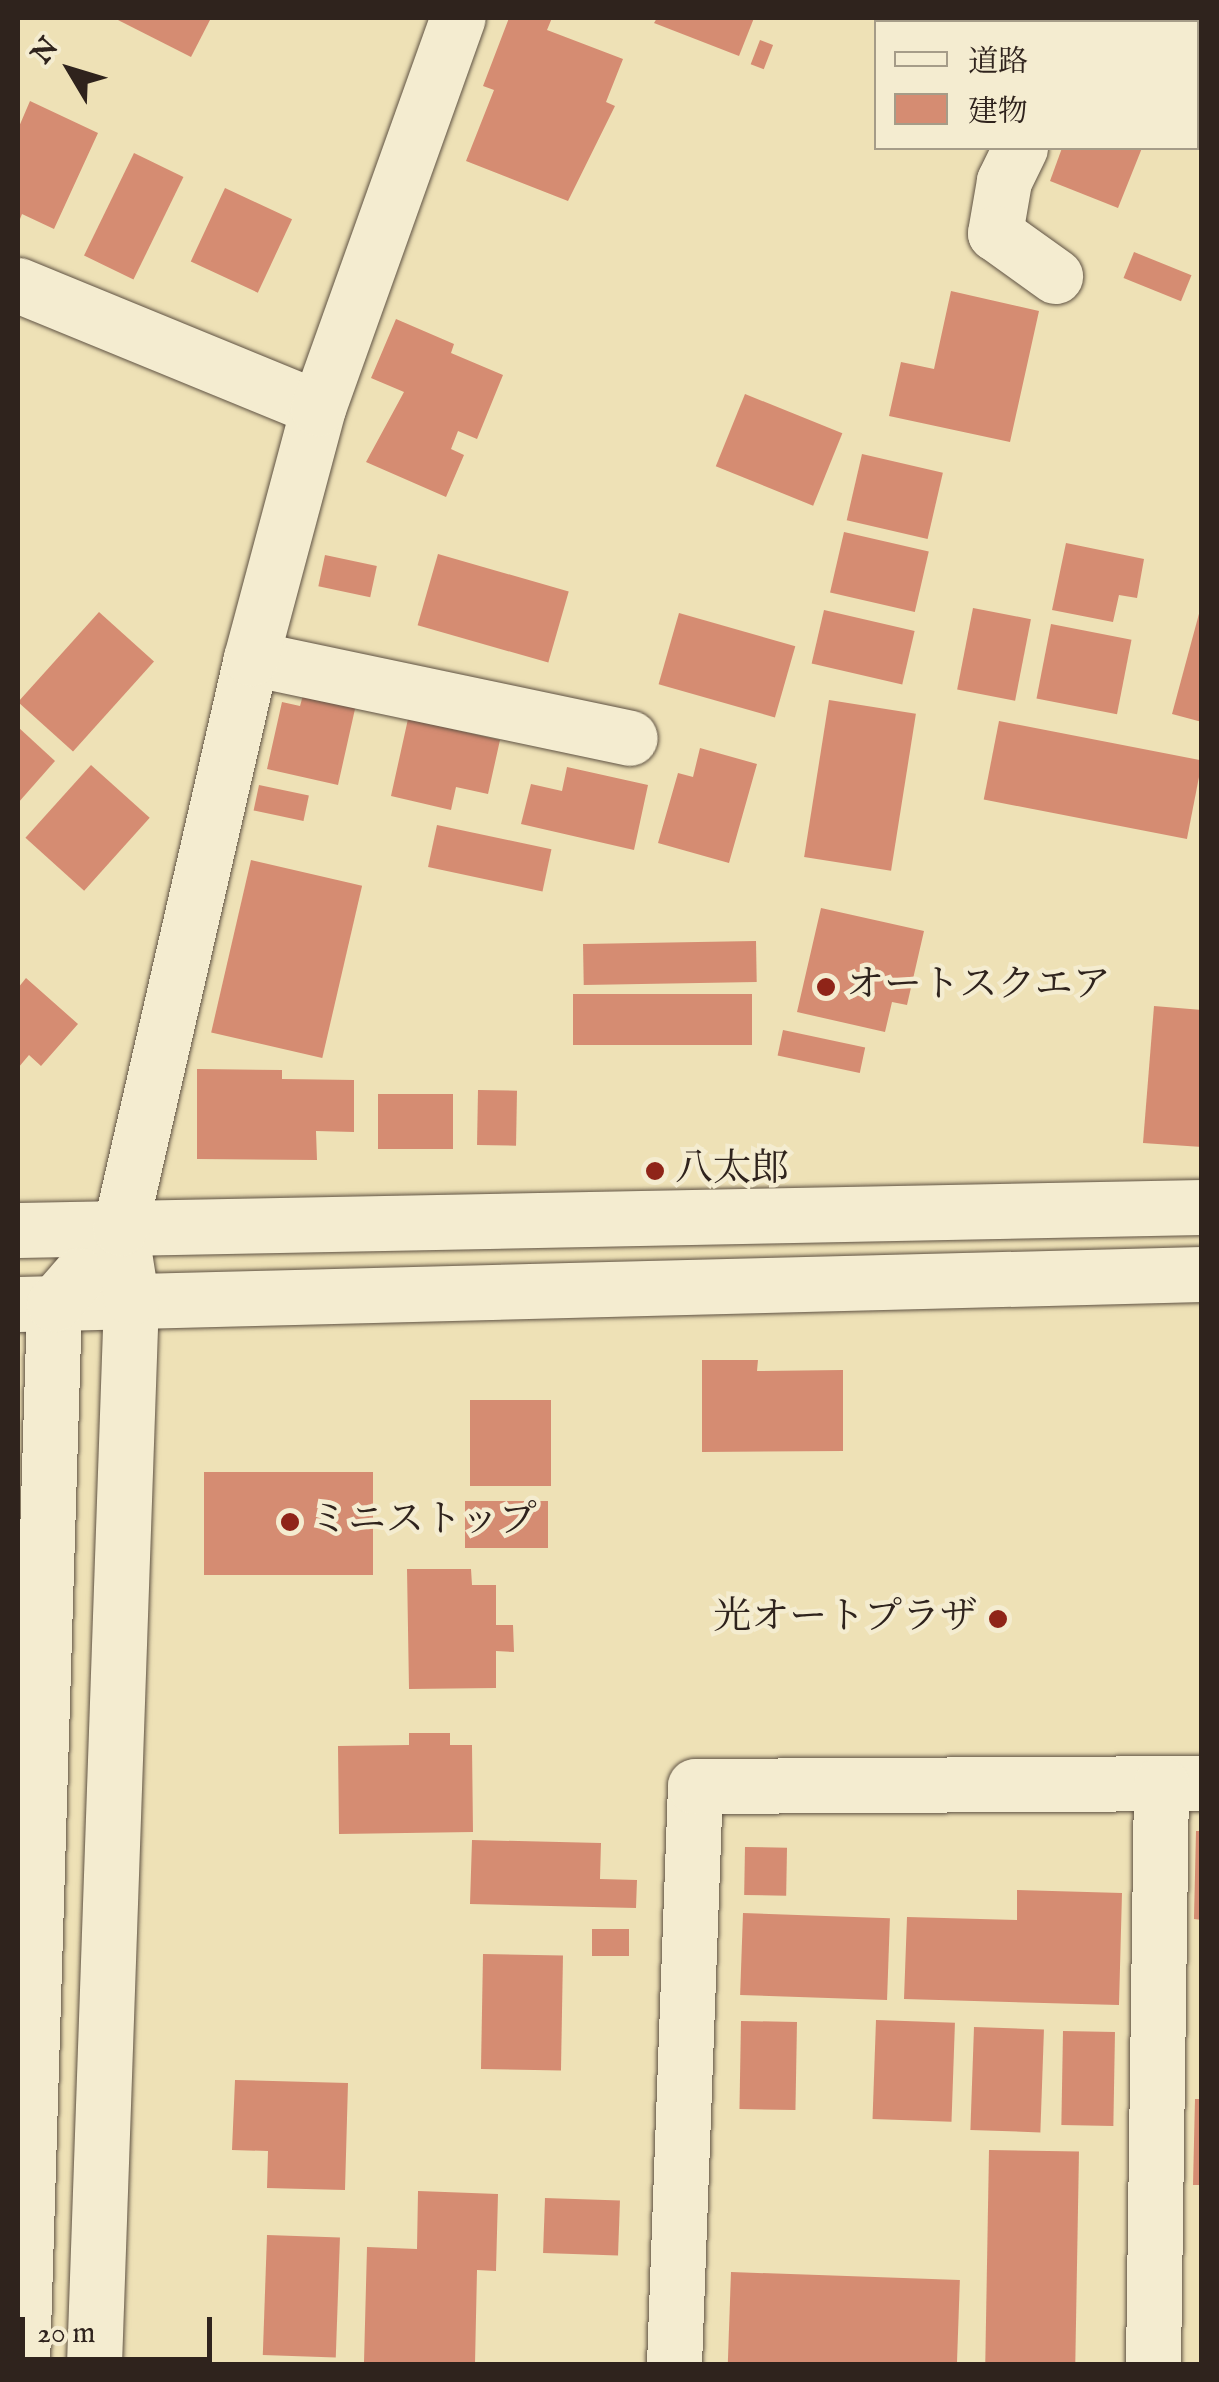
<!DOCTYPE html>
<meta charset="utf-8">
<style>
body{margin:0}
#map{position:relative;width:1219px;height:2382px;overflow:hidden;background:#eee1b6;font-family:"IM FELL English","Noto Serif JP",serif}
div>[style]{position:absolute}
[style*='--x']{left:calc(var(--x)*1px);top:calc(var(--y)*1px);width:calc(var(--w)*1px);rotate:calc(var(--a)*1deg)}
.building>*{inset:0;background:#d58c72;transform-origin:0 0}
.roads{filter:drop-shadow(0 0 2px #5f5243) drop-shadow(0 0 2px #5f5243)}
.street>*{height:55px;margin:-27.5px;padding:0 27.5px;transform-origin:27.5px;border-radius:27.5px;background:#f4ecd0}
.secondary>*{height:55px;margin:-27.5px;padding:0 27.5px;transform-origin:27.5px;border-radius:27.5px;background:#f4ecd0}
.dots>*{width:28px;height:28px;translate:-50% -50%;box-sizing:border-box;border:5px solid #f4ecd0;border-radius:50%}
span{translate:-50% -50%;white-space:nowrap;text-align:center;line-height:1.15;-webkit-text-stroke:9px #f4ecd0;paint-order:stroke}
.poi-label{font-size:38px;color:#2f231d}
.left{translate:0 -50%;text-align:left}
.right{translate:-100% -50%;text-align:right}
.frame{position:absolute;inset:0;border:20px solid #2f231d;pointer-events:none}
.legend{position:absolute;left:874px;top:20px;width:325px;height:130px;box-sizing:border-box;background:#f4ecd0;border:2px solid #a59c88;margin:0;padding:12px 18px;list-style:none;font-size:30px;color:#2f231d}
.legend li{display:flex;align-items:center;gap:20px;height:50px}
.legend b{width:50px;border:2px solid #a59c88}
.north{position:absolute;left:20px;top:20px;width:100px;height:100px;-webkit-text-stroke:8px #f4ecd0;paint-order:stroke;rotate:308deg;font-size:28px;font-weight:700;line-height:40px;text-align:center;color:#2f231d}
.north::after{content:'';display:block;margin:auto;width:35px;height:45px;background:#2f231d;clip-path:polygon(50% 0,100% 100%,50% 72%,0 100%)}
.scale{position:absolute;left:20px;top:2317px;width:192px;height:45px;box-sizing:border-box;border:5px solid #2f231d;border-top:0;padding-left:12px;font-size:30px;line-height:35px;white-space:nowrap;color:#2f231d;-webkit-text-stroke:8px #f4ecd0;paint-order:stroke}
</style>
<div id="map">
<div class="building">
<i style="clip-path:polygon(114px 18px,211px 18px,191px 57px)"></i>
<i style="clip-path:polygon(509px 18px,552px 18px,547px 30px,623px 59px,606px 102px,615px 106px,568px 201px,466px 161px,494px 90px,483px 86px)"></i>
<i style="clip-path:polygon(657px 18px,754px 18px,739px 56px,654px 23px)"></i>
<i style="clip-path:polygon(1131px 18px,1202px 18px,1197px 30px,1196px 22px,1129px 22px)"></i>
<i style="left:760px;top:40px;width:14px;height:26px;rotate:21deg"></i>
<i style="clip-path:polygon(30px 101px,98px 133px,54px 229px,22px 214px,18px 224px,18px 129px)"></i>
<i style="clip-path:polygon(1062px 148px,1142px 148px,1118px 208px,1050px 181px)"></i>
<i style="left:134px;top:153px;width:55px;height:114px;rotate:26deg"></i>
<i style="left:225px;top:188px;width:74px;height:81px;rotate:25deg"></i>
<i style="left:1134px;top:252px;width:62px;height:28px;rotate:22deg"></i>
<i style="clip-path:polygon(951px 291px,1039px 311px,1010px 442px,889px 416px,901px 362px,934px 369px)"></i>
<i style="clip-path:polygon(396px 319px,454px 344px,451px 353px,503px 375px,477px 439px,458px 431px,451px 449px,464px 455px,446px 497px,366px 462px,404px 392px,371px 378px)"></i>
<i style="left:745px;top:394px;width:105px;height:78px;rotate:22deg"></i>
<i style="left:862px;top:454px;width:83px;height:68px;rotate:13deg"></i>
<i style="left:844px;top:532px;width:87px;height:62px;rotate:13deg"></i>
<i style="clip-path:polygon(1066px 543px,1144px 559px,1137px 598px,1119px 595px,1113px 622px,1052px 610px)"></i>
<i style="left:438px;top:554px;width:136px;height:74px;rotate:16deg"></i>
<i style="left:325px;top:555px;width:53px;height:32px;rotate:12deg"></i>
<i style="left:973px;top:608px;width:59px;height:83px;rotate:11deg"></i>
<i style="left:824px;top:610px;width:93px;height:55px;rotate:13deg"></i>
<i style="clip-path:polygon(1200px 610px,1202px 611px,1202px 722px,1172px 714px)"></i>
<i style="left:99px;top:612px;width:74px;height:121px;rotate:42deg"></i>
<i style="left:679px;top:613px;width:121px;height:74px;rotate:16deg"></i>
<i style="left:1051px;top:624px;width:82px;height:76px;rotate:11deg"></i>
<i style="clip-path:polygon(305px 688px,357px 700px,338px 785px,267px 769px,282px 702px,300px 706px)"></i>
<i style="left:829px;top:700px;width:88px;height:159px;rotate:9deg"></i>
<i style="clip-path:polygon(408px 719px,500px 740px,488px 794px,456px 787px,451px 810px,391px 796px)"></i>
<i style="left:999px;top:721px;width:207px;height:80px;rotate:11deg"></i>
<i style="clip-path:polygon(18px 727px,55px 761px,18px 803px)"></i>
<i style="clip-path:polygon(700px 748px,757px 764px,729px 863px,658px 843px,678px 773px,693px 777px)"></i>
<i style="left:91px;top:765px;width:79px;height:98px;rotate:42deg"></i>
<i style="clip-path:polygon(567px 767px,648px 785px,634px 850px,521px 824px,531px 784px,562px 791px)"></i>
<i style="left:259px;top:785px;width:51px;height:26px;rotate:12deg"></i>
<i style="left:437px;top:825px;width:117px;height:43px;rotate:12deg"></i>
<i style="left:251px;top:860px;width:114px;height:177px;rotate:13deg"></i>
<i style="clip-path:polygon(821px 908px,924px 931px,907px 1005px,892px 1002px,885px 1032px,797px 1012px)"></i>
<i style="left:756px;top:941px;width:41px;height:173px;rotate:89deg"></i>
<i style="clip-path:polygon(26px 978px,78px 1024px,41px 1066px,29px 1055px,18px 1068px,18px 988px)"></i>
<i style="left:752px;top:994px;width:51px;height:179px;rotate:90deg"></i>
<i style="clip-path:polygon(1154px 1006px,1202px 1010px,1202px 1147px,1143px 1143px)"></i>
<i style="left:783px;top:1030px;width:84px;height:26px;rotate:12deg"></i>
<i style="clip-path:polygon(197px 1069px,282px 1070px,282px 1079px,354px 1080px,354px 1132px,316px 1131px,317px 1160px,197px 1159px)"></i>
<i style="left:478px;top:1090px;width:39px;height:55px;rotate:1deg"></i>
<i style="left:378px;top:1094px;width:75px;height:55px"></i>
<i style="clip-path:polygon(702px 1360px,758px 1360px,757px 1371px,843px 1370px,843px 1451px,702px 1452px)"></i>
<i style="left:551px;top:1400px;width:86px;height:81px;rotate:90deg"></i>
<i style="left:373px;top:1472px;width:103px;height:169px;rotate:90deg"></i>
<i style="left:548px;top:1501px;width:47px;height:83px;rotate:90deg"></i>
<i style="clip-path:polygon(407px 1569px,471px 1569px,472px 1585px,496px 1585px,496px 1625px,513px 1625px,514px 1652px,496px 1651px,496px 1688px,409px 1689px)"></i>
<i style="clip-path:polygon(409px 1733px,450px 1733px,450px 1745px,472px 1745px,473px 1832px,339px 1834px,338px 1746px,409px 1745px)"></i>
<i style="clip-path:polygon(1196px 1831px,1202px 1831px,1202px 1920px,1194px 1919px)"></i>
<i style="clip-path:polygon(472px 1840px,601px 1843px,600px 1879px,637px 1880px,636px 1908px,470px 1904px)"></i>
<i style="left:745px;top:1847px;width:42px;height:48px;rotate:1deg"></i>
<i style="clip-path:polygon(1017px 1890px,1122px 1893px,1119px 2005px,904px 1999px,907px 1917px,1017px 1920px)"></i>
<i style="left:743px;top:1913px;width:147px;height:82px;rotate:2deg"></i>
<i style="left:592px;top:1929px;width:37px;height:27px"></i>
<i style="left:483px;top:1954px;width:80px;height:115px;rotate:1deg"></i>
<i style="left:876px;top:2020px;width:79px;height:99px;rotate:2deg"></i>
<i style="left:741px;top:2021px;width:56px;height:88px;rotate:1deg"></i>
<i style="left:974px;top:2027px;width:70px;height:103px;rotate:2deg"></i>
<i style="left:1063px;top:2031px;width:52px;height:94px;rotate:1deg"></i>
<i style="clip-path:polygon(235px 2080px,348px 2083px,345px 2190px,267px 2188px,268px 2151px,232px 2150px)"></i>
<i style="clip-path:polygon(1195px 2099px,1202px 2099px,1202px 2185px,1193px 2185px)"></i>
<i style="left:989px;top:2150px;width:90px;height:214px;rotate:1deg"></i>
<i style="clip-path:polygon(418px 2191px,498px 2194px,496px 2271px,477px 2270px,475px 2364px,364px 2362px,367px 2247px,417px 2249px)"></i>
<i style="left:545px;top:2198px;width:75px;height:55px;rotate:2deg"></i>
<i style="left:267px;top:2235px;width:73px;height:120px;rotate:2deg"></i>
<i style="left:731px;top:2272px;width:229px;height:92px;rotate:2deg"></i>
</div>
<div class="roads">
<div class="street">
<i style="--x:1078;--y:22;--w:5;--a:-53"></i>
<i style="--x:1020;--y:148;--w:37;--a:116"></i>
<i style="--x:1004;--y:181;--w:53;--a:99.8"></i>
<i style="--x:995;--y:233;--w:74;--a:35.6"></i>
<i style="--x:18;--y:285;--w:324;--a:22.3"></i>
<i style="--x:251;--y:658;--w:387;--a:11.9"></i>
<i style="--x:674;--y:2364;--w:578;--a:-87.92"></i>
<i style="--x:695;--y:1786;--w:507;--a:-0.34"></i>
<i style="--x:1153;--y:2364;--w:580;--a:-89.21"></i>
</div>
<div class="secondary">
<i style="--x:18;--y:1230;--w:1184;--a:-1.11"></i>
<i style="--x:18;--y:1304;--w:1184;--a:-1.45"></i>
<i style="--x:22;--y:2364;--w:1060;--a:-88.27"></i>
<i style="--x:54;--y:1304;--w:38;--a:-49"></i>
<i style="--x:94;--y:2364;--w:1068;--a:-88.01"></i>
<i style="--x:131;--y:1297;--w:70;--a:-99.1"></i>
<i style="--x:120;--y:1228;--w:585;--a:-77.06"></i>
<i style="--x:251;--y:658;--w:259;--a:-75"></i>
<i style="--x:318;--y:408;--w:414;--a:-70.3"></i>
</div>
</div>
<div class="dots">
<i style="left:826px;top:987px;background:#8f2418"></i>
<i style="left:655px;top:1171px;background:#8f2418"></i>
<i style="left:290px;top:1522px;background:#8f2418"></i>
<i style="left:998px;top:1619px;background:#8f2418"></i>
</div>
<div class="poi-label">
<span class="left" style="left:846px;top:987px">オートスクエア</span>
<span class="left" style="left:675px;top:1171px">八太郎</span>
<span class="left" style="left:310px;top:1522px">ミニストップ</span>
<span class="right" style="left:978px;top:1619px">光オートプラザ</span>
</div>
<div class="frame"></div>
<ul class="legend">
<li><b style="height:12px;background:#f4ecd0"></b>道路</li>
<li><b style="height:28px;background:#d58c72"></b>建物</li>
</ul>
<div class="north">N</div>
<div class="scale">20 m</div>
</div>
